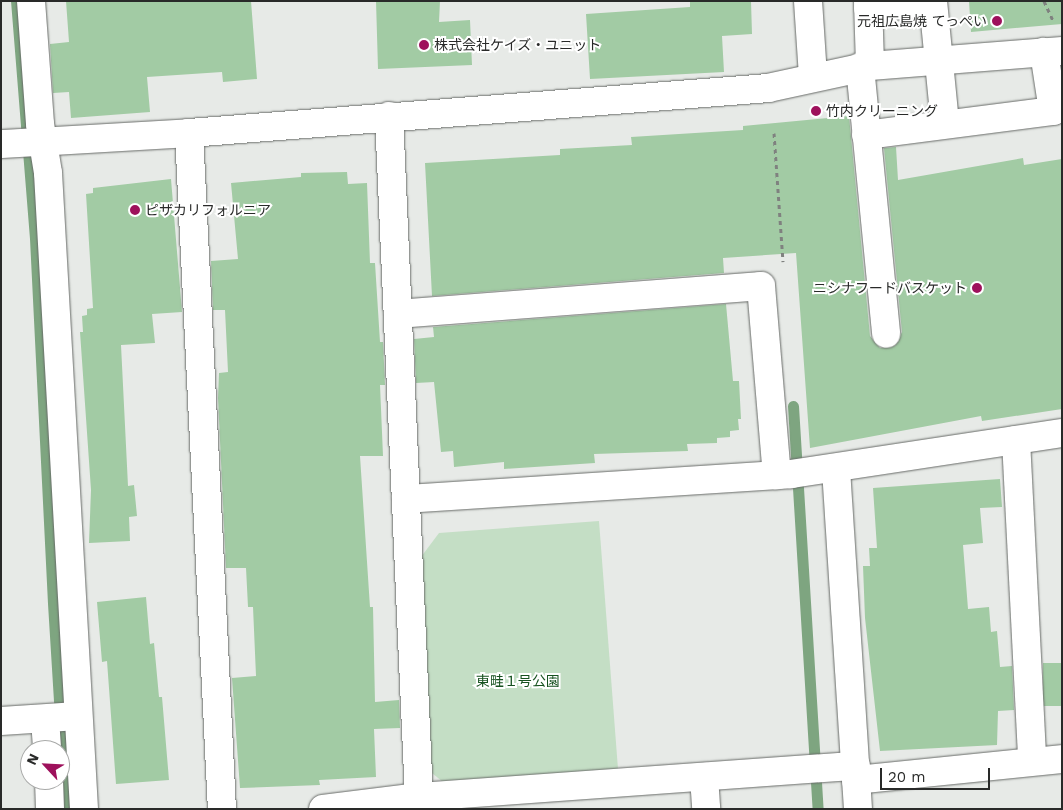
<!DOCTYPE html>
<meta charset="utf-8">
<style>
body{margin:0}
#map{position:relative;width:1063px;height:810px;overflow:hidden;background:#e7eae7;font-family:"Work Sans","Noto Sans JP",sans-serif}
div>[style]{position:absolute}
[style*='--x']{left:calc(var(--x)*1px);top:calc(var(--y)*1px);width:calc(var(--w)*1px);rotate:calc(var(--a)*1deg)}
.green>*{inset:0;background:#c4dec5}
.water>*{inset:0;background:#7ea580}
.stream>*{height:11px;margin:-5.5px;padding:0 5.5px;transform-origin:5.5px;border-radius:5.5px;background:#7ea580}
.building>*{inset:0;background:#a2cba4;transform-origin:0 0}
.path>*{height:3px;margin-top:-1.5px;transform-origin:0;background:repeating-linear-gradient(90deg,#7f817f 0 4px,transparent 0 8px)}
.roads{filter:drop-shadow(0 0 1px #686b68) drop-shadow(0 0 1px #686b68)}
.minor>*{height:28px;margin:-14px;padding:0 14px;transform-origin:14px;border-radius:14px;background:#fff}
.dots>*{width:14px;height:14px;translate:-50% -50%;box-sizing:border-box;border:2px solid #fff;border-radius:50%}
span{translate:-50% -50%;white-space:nowrap;text-align:center;line-height:1.15;-webkit-text-stroke:4px #fff;paint-order:stroke}
.poi-label{font-size:14px;color:#292a29}
.right{translate:-100% -50%;text-align:right}
.left{translate:0 -50%;text-align:left}
.park-label{font-size:14px;color:#175220}
.frame{position:absolute;inset:0;border:2px solid #292a29;pointer-events:none}
.north{position:absolute;left:20px;top:740px;width:50px;height:50px;box-sizing:border-box;background:#fff;border:1px solid #a9aaa9;border-radius:50%;rotate:295deg;font-size:14px;font-weight:700;line-height:20px;text-align:center;color:#292a29}
.north::after{content:'';display:block;margin:auto;width:18px;height:22px;background:#9e115c;clip-path:polygon(50% 0,100% 100%,50% 72%,0 100%)}
.scale{position:absolute;left:880px;top:768px;width:110px;height:22px;box-sizing:border-box;border:2px solid #292a29;border-top:0;padding-left:6px;font-size:15px;line-height:18px;white-space:nowrap;color:#292a29;-webkit-text-stroke:4px #fff;paint-order:stroke}
</style>
<div id="map">
<div class="green">
<i style="clip-path:polygon(599px 521px,618px 769px,443px 782px,427px 769px,421px 557px,439px 533px)"></i>
</div>
<div class="water">
<i style="clip-path:polygon(11px 1px,21px 1px,37px 178px,74px 809px,61px 809px,60px 750px,57px 750px,48px 604px,30px 239px)"></i>
</div>
<div class="stream">
<i style="--x:793;--y:406;--w:404;--a:86.5"></i>
</div>
<div class="building">
<i style="clip-path:polygon(66px 1px,251px 1px,257px 79px,223px 82px,222px 72px,147px 77px,150px 112px,71px 118px,69px 92px,53px 93px,50px 44px,69px 42px)"></i>
<i style="clip-path:polygon(376px 1px,440px 1px,439px 22px,470px 20px,472px 65px,378px 69px)"></i>
<i style="clip-path:polygon(690px 1px,751px 1px,752px 34px,722px 36px,724px 72px,590px 79px,586px 14px,690px 7px)"></i>
<i style="clip-path:polygon(969px 1px,1062px 1px,1062px 24px,971px 32px)"></i>
<i style="clip-path:polygon(849px 116px,870px 336px,880px 348px,895px 346px,902px 332px,884px 148px,896px 147px,898px 180px,1023px 158px,1024px 165px,1062px 159px,1062px 409px,982px 421px,981px 416px,810px 448px,796px 253px,723px 258px,724px 273px,432px 296px,425px 163px,560px 155px,560px 149px,632px 145px,631px 137px,743px 130px,743px 126px)"></i>
<i style="clip-path:polygon(347px 172px,348px 184px,367px 183px,370px 263px,375px 263px,380px 342px,383px 342px,385px 385px,380px 385px,383px 456px,360px 456px,370px 607px,373px 607px,375px 702px,399px 700px,400px 728px,374px 729px,376px 777px,319px 780px,320px 785px,240px 788px,232px 678px,256px 676px,253px 607px,248px 607px,246px 568px,226px 568px,218px 398px,219px 373px,228px 372px,225px 310px,213px 310px,211px 261px,238px 259px,231px 183px,301px 177px,301px 173px)"></i>
<i style="clip-path:polygon(171px 179px,182px 312px,152px 314px,155px 343px,121px 345px,128px 486px,134px 485px,137px 516px,129px 517px,130px 541px,89px 543px,91px 490px,80px 332px,83px 332px,82px 316px,87px 315px,87px 309px,93px 308px,86px 194px,93px 193px,93px 188px)"></i>
<i style="clip-path:polygon(726px 304px,733px 381px,739px 381px,741px 419px,738px 419px,739px 430px,730px 431px,730px 437px,717px 438px,717px 443px,687px 444px,688px 451px,594px 454px,595px 463px,504px 469px,504px 462px,454px 467px,453px 451px,441px 452px,434px 382px,416px 383px,414px 339px,434px 337px,433px 327px)"></i>
<i style="clip-path:polygon(1000px 479px,1002px 507px,980px 508px,983px 543px,963px 545px,968px 609px,989px 607px,991px 632px,997px 631px,1000px 667px,1012px 666px,1014px 710px,998px 711px,997px 745px,880px 751px,865px 618px,863px 566px,870px 566px,869px 548px,877px 548px,873px 488px)"></i>
<i style="clip-path:polygon(146px 597px,150px 644px,154px 643px,159px 697px,162px 697px,169px 780px,116px 784px,107px 661px,102px 662px,97px 602px)"></i>
<i style="left:1062px;top:663px;width:43px;height:19px;rotate:90deg"></i>
</div>
<div class="path">
<i style="--x:1044;--y:1;--w:21;--a:65"></i>
<i style="--x:774;--y:133;--w:129;--a:86"></i>
</div>
<div class="roads">
<div class="minor">
<i style="--x:31;--y:1;--w:123;--a:85.8"></i>
<i style="--x:40;--y:124;--w:50;--a:80.7"></i>
<i style="--x:48;--y:173;--w:637;--a:86.76"></i>
<i style="--x:808;--y:1;--w:75;--a:86.2"></i>
<i style="--x:868;--y:1;--w:65;--a:88.2"></i>
<i style="--x:933;--y:1;--w:123;--a:84.4"></i>
<i style="--x:868;--y:8;--w:65;--a:-5.3"></i>
<i style="--x:860;--y:67;--w:268;--a:84.4"></i>
<i style="--x:389;--y:116;--w:682;--a:87.48"></i>
<i style="--x:189;--y:133;--w:677;--a:87.21"></i>
<i style="--x:866;--y:135;--w:189;--a:-7.3"></i>
<i style="--x:1053;--y:111;--w:60;--a:-98.7"></i>
<i style="--x:1;--y:144;--w:188;--a:-3.3"></i>
<i style="--x:189;--y:133;--w:581;--a:-4.44"></i>
<i style="--x:768;--y:88;--w:104;--a:-12.2"></i>
<i style="--x:870;--y:66;--w:193;--a:-4.5"></i>
<i style="--x:398;--y:314;--w:364;--a:-4.4"></i>
<i style="--x:761;--y:286;--w:190;--a:85.2"></i>
<i style="--x:1016;--y:440;--w:321;--a:87.1"></i>
<i style="--x:836;--y:469;--w:341;--a:86.3"></i>
<i style="--x:406;--y:499;--w:386;--a:-3.7"></i>
<i style="--x:791;--y:474;--w:274;--a:-8.6"></i>
<i style="--x:45;--y:719;--w:31;--a:86"></i>
<i style="--x:1;--y:721;--w:77;--a:-3.7"></i>
<i style="--x:704;--y:777;--w:32;--a:86"></i>
<i style="--x:49;--y:780;--w:29;--a:88"></i>
<i style="--x:856;--y:780;--w:207;--a:-5.8"></i>
<i style="--x:323;--y:809;--w:97;--a:-7.1"></i>
<i style="--x:419;--y:797;--w:438;--a:-4.1"></i>
</div>
</div>
<div class="dots">
<i style="left:997px;top:21px;background:#9e115c"></i>
<i style="left:424px;top:45px;background:#9e115c"></i>
<i style="left:816px;top:111px;background:#9e115c"></i>
<i style="left:135px;top:210px;background:#9e115c"></i>
<i style="left:977px;top:288px;background:#9e115c"></i>
</div>
<div class="poi-label">
<span class="right" style="left:987px;top:21px">元祖広島焼 てっぺい</span>
<span class="left" style="left:434px;top:45px">株式会社ケイズ・ユニット</span>
<span class="left" style="left:826px;top:111px">竹内クリーニング</span>
<span class="left" style="left:145px;top:210px">ピザカリフォルニア</span>
<span class="right" style="left:967px;top:288px">ニシナフードバスケット</span>
</div>
<div class="park-label">
<span style="left:518px;top:681px">東畦１号公園</span>
</div>
<div class="frame"></div>
<div class="north">N</div>
<div class="scale">20 m</div>
</div>
